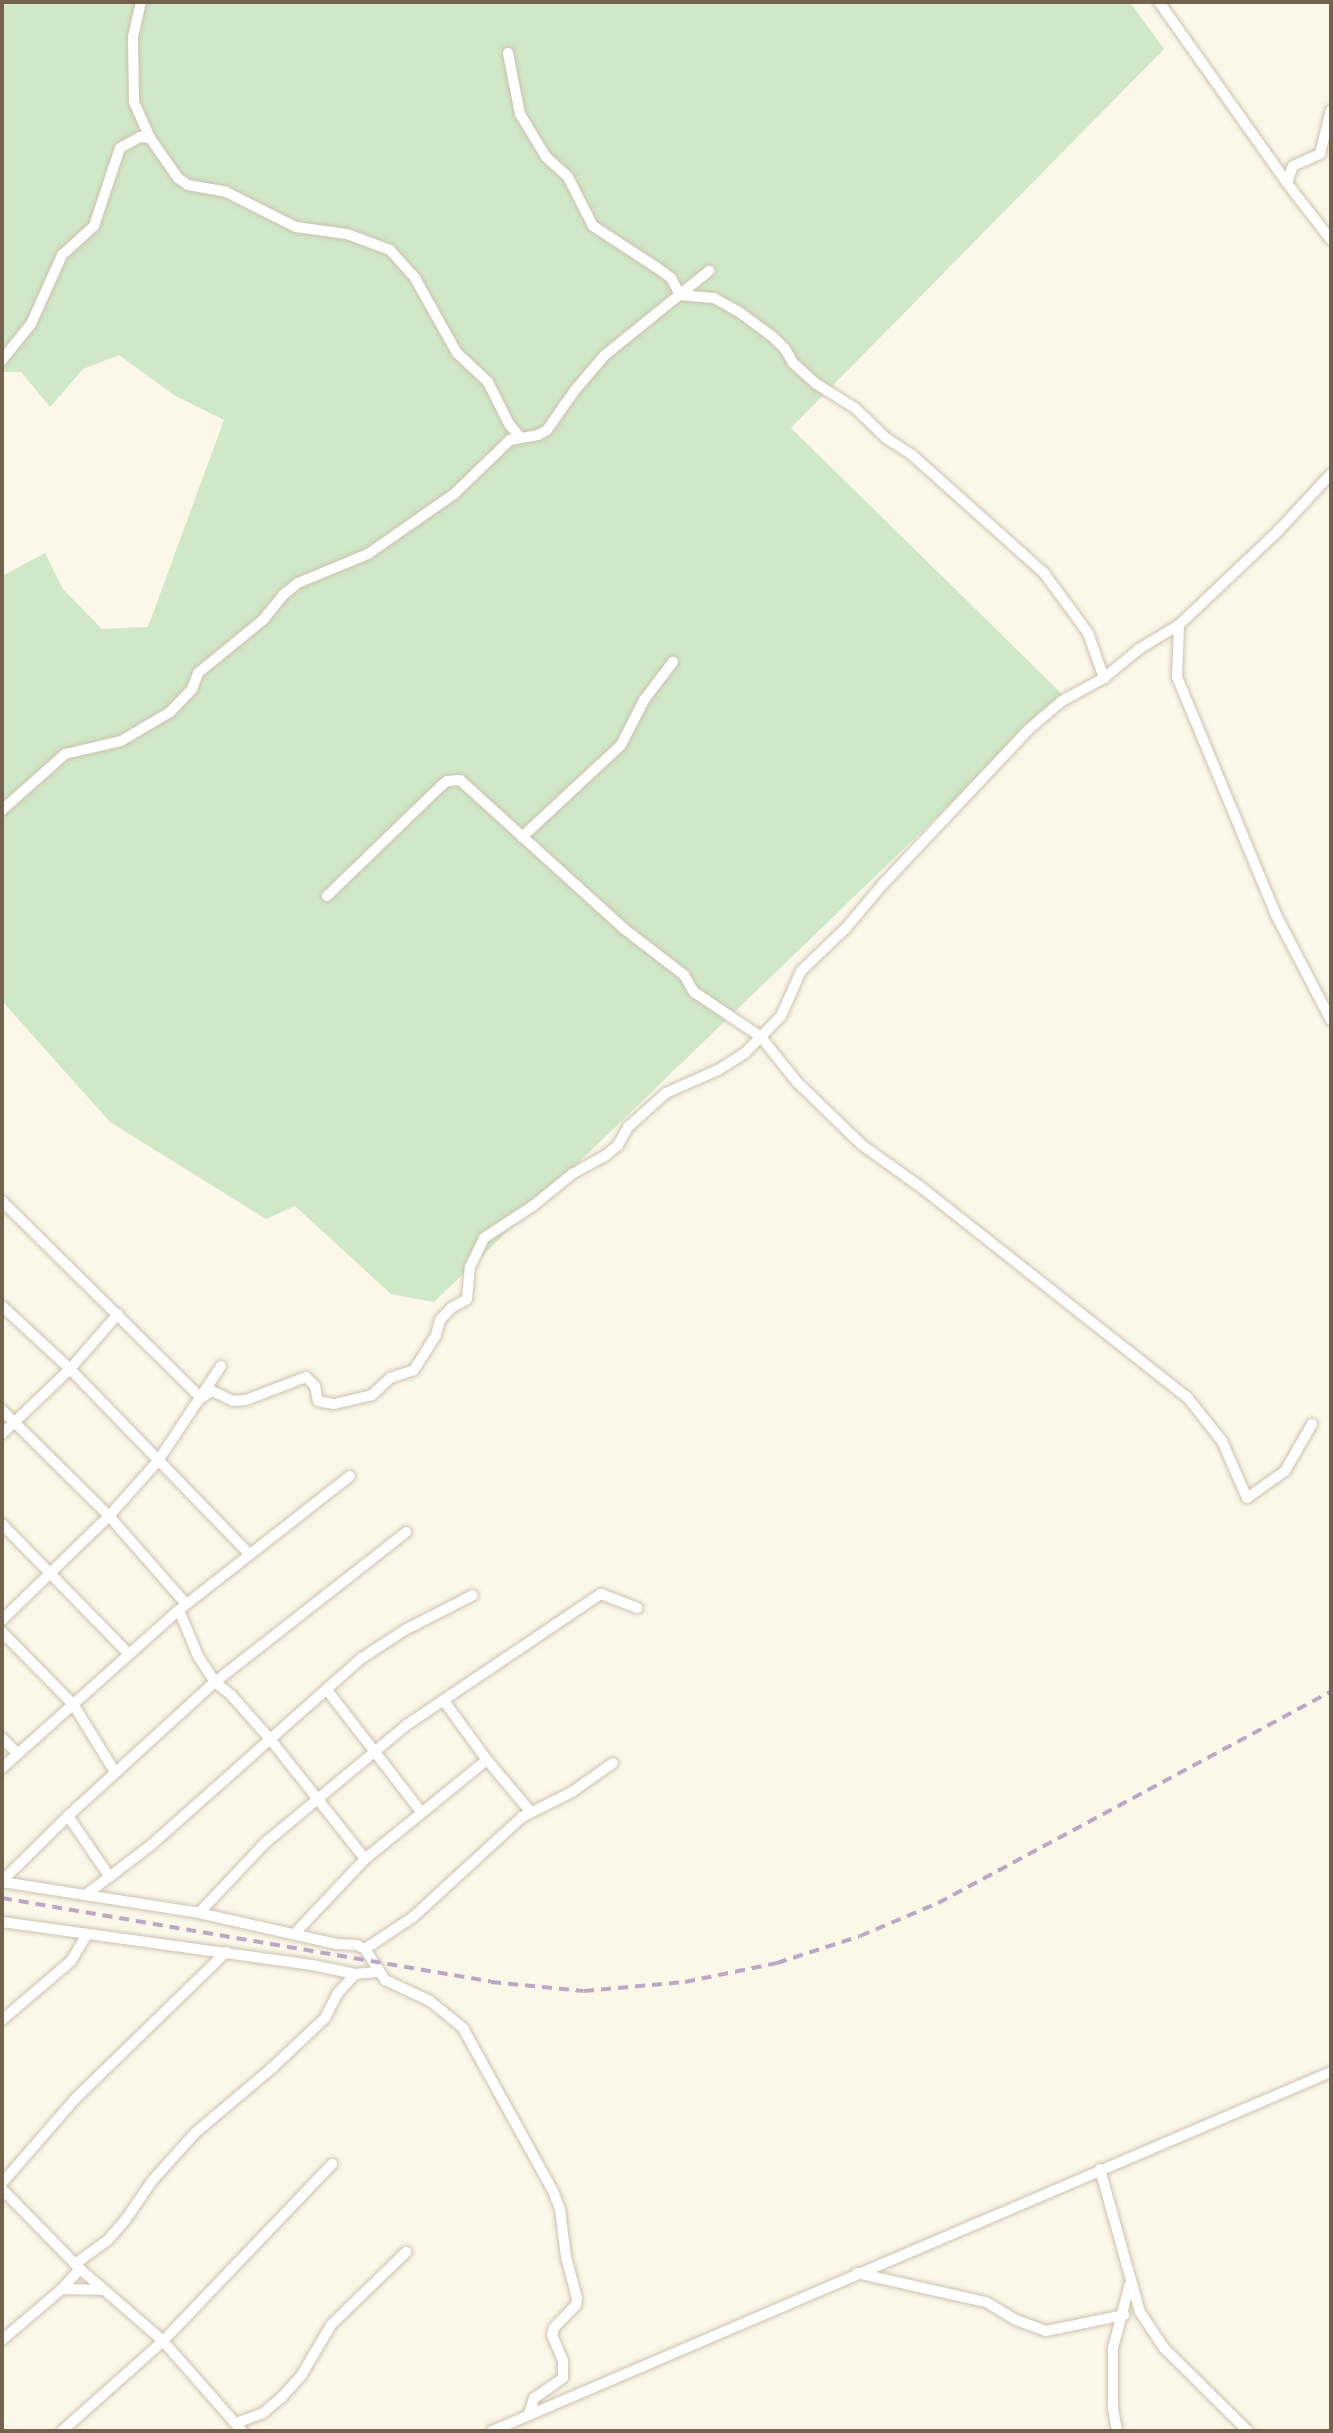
<!DOCTYPE html>
<style>
body{margin:0}
#map{position:relative;width:1333px;height:2433px;overflow:hidden;background:#fbf7e9;font-family:"PT Sans Narrow",sans-serif}
div>[style]{position:absolute}
[style*='--x']{left:calc(var(--x)*1px);top:calc(var(--y)*1px);width:calc(var(--w)*1px);rotate:calc(var(--a)*1deg)}
.green>*{inset:0;background:#d0e8c8}
.roads{filter:drop-shadow(0 0 2px #cdc1b0) drop-shadow(0 0 2px #cdc1b0)}
.minor>*{height:10px;margin:-5px;padding:0 5px;transform-origin:5px;border-radius:5px;background:#fff}
.rail>*{height:3.5px;margin-top:-1.75px;transform-origin:0;background:repeating-linear-gradient(90deg,#bca8c5 0 10px,transparent 0 17px)}
span{translate:-50% -50%;white-space:nowrap;text-align:center;line-height:1.15;-webkit-text-stroke:7px #fefbf0;paint-order:stroke}
.frame{position:absolute;inset:0;border:4px solid #74624e;pointer-events:none}
</style>
<div id="map">
<div class="green">
<i style="clip-path:polygon(2px 2px,1130px 2px,1164px 49px,791px 428px,1063px 695px,434px 1302px,391px 1294px,295px 1206px,266px 1219px,110px 1122px,2px 1001px,2px 576px,45px 553px,63px 589px,102px 629px,148px 627px,224px 420px,174px 395px,119px 355px,83px 369px,50px 407px,21px 372px,2px 372px)"></i>
</div>
<div class="roads">
<div class="minor">
<i style="--x:141;--y:2;--w:36;--a:103"></i>
<i style="--x:133;--y:37;--w:65;--a:89.1"></i>
<i style="--x:134;--y:102;--w:39;--a:66"></i>
<i style="--x:150;--y:138;--w:49;--a:55"></i>
<i style="--x:178;--y:178;--w:12;--a:35"></i>
<i style="--x:188;--y:185;--w:39;--a:10"></i>
<i style="--x:226;--y:192;--w:78;--a:26.6"></i>
<i style="--x:296;--y:227;--w:51;--a:7.8"></i>
<i style="--x:347;--y:234;--w:46;--a:20.4"></i>
<i style="--x:390;--y:250;--w:38;--a:48"></i>
<i style="--x:415;--y:278;--w:86;--a:60.8"></i>
<i style="--x:457;--y:353;--w:42;--a:43.1"></i>
<i style="--x:488;--y:382;--w:47;--a:63.4"></i>
<i style="--x:509;--y:424;--w:16;--a:50"></i>
<i style="--x:1159;--y:2;--w:222;--a:54.7"></i>
<i style="--x:1287;--y:183;--w:72;--a:52.3"></i>
<i style="--x:508;--y:53;--w:62;--a:78.9"></i>
<i style="--x:520;--y:114;--w:50;--a:58.8"></i>
<i style="--x:546;--y:157;--w:30;--a:42"></i>
<i style="--x:568;--y:177;--w:55;--a:63"></i>
<i style="--x:593;--y:226;--w:75;--a:33.1"></i>
<i style="--x:656;--y:267;--w:19;--a:36"></i>
<i style="--x:671;--y:278;--w:19;--a:62"></i>
<i style="--x:680;--y:295;--w:34;--a:5"></i>
<i style="--x:714;--y:298;--w:29;--a:29"></i>
<i style="--x:739;--y:312;--w:42;--a:36.3"></i>
<i style="--x:773;--y:337;--w:17;--a:45"></i>
<i style="--x:785;--y:349;--w:16;--a:60"></i>
<i style="--x:793;--y:363;--w:30;--a:42"></i>
<i style="--x:815;--y:383;--w:47;--a:32"></i>
<i style="--x:855;--y:408;--w:43;--a:44.1"></i>
<i style="--x:886;--y:438;--w:30;--a:33"></i>
<i style="--x:911;--y:454;--w:178;--a:41.8"></i>
<i style="--x:1044;--y:573;--w:74;--a:53.7"></i>
<i style="--x:1088;--y:633;--w:48;--a:70.4"></i>
<i style="--x:1287;--y:183;--w:18;--a:-71"></i>
<i style="--x:1293;--y:166;--w:30;--a:-24"></i>
<i style="--x:1320;--y:154;--w:45;--a:-76"></i>
<i style="--x:2;--y:360;--w:46;--a:-51.1"></i>
<i style="--x:31;--y:324;--w:76;--a:-65.8"></i>
<i style="--x:62;--y:255;--w:43;--a:-42.2"></i>
<i style="--x:94;--y:226;--w:82;--a:-71.6"></i>
<i style="--x:120;--y:148;--w:23;--a:-29"></i>
<i style="--x:140;--y:137;--w:10;--a:6"></i>
<i style="--x:1179;--y:625;--w:52;--a:92.2"></i>
<i style="--x:1177;--y:677;--w:258;--a:67.4"></i>
<i style="--x:1276;--y:915;--w:119;--a:62.4"></i>
<i style="--x:2;--y:810;--w:84;--a:-41.6"></i>
<i style="--x:65;--y:754;--w:57;--a:-13.1"></i>
<i style="--x:121;--y:741;--w:57;--a:-30.6"></i>
<i style="--x:170;--y:712;--w:32;--a:-46"></i>
<i style="--x:192;--y:689;--w:17;--a:-69"></i>
<i style="--x:198;--y:673;--w:84;--a:-39.2"></i>
<i style="--x:263;--y:620;--w:32;--a:-51"></i>
<i style="--x:283;--y:595;--w:19;--a:-39"></i>
<i style="--x:298;--y:583;--w:76;--a:-22.5"></i>
<i style="--x:368;--y:554;--w:105;--a:-34.9"></i>
<i style="--x:454;--y:494;--w:78;--a:-44"></i>
<i style="--x:510;--y:440;--w:28;--a:-10"></i>
<i style="--x:538;--y:435;--w:10;--a:-29"></i>
<i style="--x:547;--y:430;--w:49;--a:-55"></i>
<i style="--x:575;--y:390;--w:46;--a:-49.4"></i>
<i style="--x:605;--y:355;--w:134;--a:-38.9"></i>
<i style="--x:522;--y:837;--w:135;--a:-42.9"></i>
<i style="--x:621;--y:745;--w:51;--a:-62.9"></i>
<i style="--x:644;--y:700;--w:48;--a:-52.7"></i>
<i style="--x:327;--y:896;--w:158;--a:-44"></i>
<i style="--x:441;--y:786;--w:8;--a:-40"></i>
<i style="--x:447;--y:781;--w:13;--a:-4"></i>
<i style="--x:460;--y:780;--w:220;--a:42.2"></i>
<i style="--x:623;--y:928;--w:77;--a:37.6"></i>
<i style="--x:684;--y:975;--w:20;--a:60"></i>
<i style="--x:694;--y:992;--w:81;--a:33.9"></i>
<i style="--x:761;--y:1037;--w:58;--a:51.3"></i>
<i style="--x:797;--y:1082;--w:91;--a:44.1"></i>
<i style="--x:862;--y:1145;--w:74;--a:35.6"></i>
<i style="--x:922;--y:1188;--w:337;--a:38.3"></i>
<i style="--x:1187;--y:1397;--w:56;--a:51.5"></i>
<i style="--x:1222;--y:1441;--w:62;--a:66.3"></i>
<i style="--x:1247;--y:1498;--w:47;--a:-35.4"></i>
<i style="--x:1285;--y:1471;--w:54;--a:-60.1"></i>
<i style="--x:2;--y:1201;--w:280;--a:44.7"></i>
<i style="--x:201;--y:1398;--w:13;--a:-32"></i>
<i style="--x:212;--y:1391;--w:23;--a:25"></i>
<i style="--x:233;--y:1401;--w:13;--a:-4"></i>
<i style="--x:246;--y:1400;--w:64;--a:-21"></i>
<i style="--x:306;--y:1377;--w:13;--a:45"></i>
<i style="--x:315;--y:1386;--w:15;--a:79"></i>
<i style="--x:318;--y:1401;--w:16;--a:11"></i>
<i style="--x:334;--y:1404;--w:39;--a:-13"></i>
<i style="--x:372;--y:1395;--w:25;--a:-43"></i>
<i style="--x:390;--y:1378;--w:25;--a:-18"></i>
<i style="--x:414;--y:1370;--w:41;--a:-57.8"></i>
<i style="--x:436;--y:1335;--w:16;--a:-75"></i>
<i style="--x:440;--y:1320;--w:16;--a:-47"></i>
<i style="--x:451;--y:1308;--w:18;--a:-29"></i>
<i style="--x:467;--y:1299;--w:32;--a:-85"></i>
<i style="--x:470;--y:1267;--w:32;--a:-64"></i>
<i style="--x:484;--y:1238;--w:60;--a:-33.4"></i>
<i style="--x:534;--y:1205;--w:49;--a:-39.2"></i>
<i style="--x:572;--y:1174;--w:38;--a:-29"></i>
<i style="--x:605;--y:1156;--w:17;--a:-40"></i>
<i style="--x:618;--y:1145;--w:21;--a:-61"></i>
<i style="--x:628;--y:1127;--w:51;--a:-41.8"></i>
<i style="--x:666;--y:1093;--w:57;--a:-23.9"></i>
<i style="--x:718;--y:1070;--w:31;--a:-32"></i>
<i style="--x:744;--y:1054;--w:53;--a:-45.8"></i>
<i style="--x:781;--y:1016;--w:49;--a:-66"></i>
<i style="--x:801;--y:971;--w:62;--a:-43.7"></i>
<i style="--x:846;--y:928;--w:57;--a:-49.9"></i>
<i style="--x:883;--y:884;--w:213;--a:-46.7"></i>
<i style="--x:1029;--y:729;--w:43;--a:-40.3"></i>
<i style="--x:1062;--y:701;--w:48;--a:-28.7"></i>
<i style="--x:1104;--y:678;--w:45;--a:-39.6"></i>
<i style="--x:1139;--y:649;--w:47;--a:-31"></i>
<i style="--x:1179;--y:625;--w:138;--a:-43.5"></i>
<i style="--x:1279;--y:530;--w:76;--a:-47.1"></i>
<i style="--x:2;--y:1306;--w:93;--a:42.8"></i>
<i style="--x:70;--y:1369;--w:256;--a:45.9"></i>
<i style="--x:2;--y:1410;--w:151;--a:44.7"></i>
<i style="--x:109;--y:1516;--w:117;--a:48.8"></i>
<i style="--x:2;--y:1434;--w:94;--a:-43.7"></i>
<i style="--x:70;--y:1369;--w:73;--a:-48.9"></i>
<i style="--x:2;--y:1524;--w:182;--a:45.7"></i>
<i style="--x:179;--y:1610;--w:50;--a:67.6"></i>
<i style="--x:198;--y:1656;--w:31;--a:57"></i>
<i style="--x:215;--y:1682;--w:21;--a:39"></i>
<i style="--x:231;--y:1695;--w:59;--a:48.4"></i>
<i style="--x:270;--y:1739;--w:153;--a:51.6"></i>
<i style="--x:2;--y:1620;--w:149;--a:-44.2"></i>
<i style="--x:109;--y:1516;--w:74;--a:-48.3"></i>
<i style="--x:158;--y:1461;--w:114;--a:-56.4"></i>
<i style="--x:2;--y:1632;--w:101;--a:45.4"></i>
<i style="--x:73;--y:1704;--w:80;--a:58.3"></i>
<i style="--x:327;--y:1690;--w:155;--a:52.3"></i>
<i style="--x:444;--y:1701;--w:73;--a:53.9"></i>
<i style="--x:487;--y:1760;--w:67;--a:49.9"></i>
<i style="--x:2;--y:1738;--w:21;--a:45"></i>
<i style="--x:2;--y:1768;--w:237;--a:-41.8"></i>
<i style="--x:179;--y:1610;--w:217;--a:-38.1"></i>
<i style="--x:68;--y:1816;--w:74;--a:55.5"></i>
<i style="--x:2;--y:1881;--w:93;--a:-44.6"></i>
<i style="--x:68;--y:1816;--w:199;--a:-42.4"></i>
<i style="--x:215;--y:1682;--w:243;--a:-38.1"></i>
<i style="--x:2;--y:1882;--w:199;--a:8.9"></i>
<i style="--x:199;--y:1913;--w:141;--a:12.7"></i>
<i style="--x:337;--y:1944;--w:20;--a:3"></i>
<i style="--x:357;--y:1945;--w:9;--a:27"></i>
<i style="--x:365;--y:1949;--w:37;--a:57"></i>
<i style="--x:385;--y:1980;--w:50;--a:25"></i>
<i style="--x:430;--y:2001;--w:43;--a:39.3"></i>
<i style="--x:463;--y:2028;--w:186;--a:61.1"></i>
<i style="--x:553;--y:2191;--w:19;--a:69"></i>
<i style="--x:560;--y:2209;--w:48;--a:82.9"></i>
<i style="--x:566;--y:2257;--w:42;--a:75"></i>
<i style="--x:577;--y:2298;--w:7;--a:98"></i>
<i style="--x:576;--y:2305;--w:32;--a:134"></i>
<i style="--x:554;--y:2328;--w:7;--a:106"></i>
<i style="--x:552;--y:2335;--w:28;--a:67"></i>
<i style="--x:563;--y:2361;--w:17;--a:90"></i>
<i style="--x:563;--y:2378;--w:35;--a:145"></i>
<i style="--x:534;--y:2398;--w:17;--a:107"></i>
<i style="--x:88;--y:1893;--w:78;--a:-37.2"></i>
<i style="--x:150;--y:1846;--w:283;--a:-41.6"></i>
<i style="--x:362;--y:1658;--w:51;--a:-33.1"></i>
<i style="--x:405;--y:1630;--w:76;--a:-27.2"></i>
<i style="--x:199;--y:1913;--w:96;--a:-46.7"></i>
<i style="--x:265;--y:1843;--w:186;--a:-39.8"></i>
<i style="--x:408;--y:1724;--w:233;--a:-34"></i>
<i style="--x:601;--y:1594;--w:39;--a:21"></i>
<i style="--x:2;--y:1922;--w:313;--a:7.9"></i>
<i style="--x:312;--y:1965;--w:44;--a:11.8"></i>
<i style="--x:355;--y:1974;--w:22;--a:-5"></i>
<i style="--x:296;--y:1932;--w:100;--a:-46.6"></i>
<i style="--x:365;--y:1859;--w:157;--a:-39.1"></i>
<i style="--x:365;--y:1949;--w:58;--a:-33.7"></i>
<i style="--x:413;--y:1917;--w:148;--a:-42.5"></i>
<i style="--x:522;--y:1817;--w:56;--a:-26.6"></i>
<i style="--x:572;--y:1792;--w:50;--a:-35.3"></i>
<i style="--x:2;--y:2020;--w:91;--a:-40.5"></i>
<i style="--x:71;--y:1961;--w:31;--a:-59"></i>
<i style="--x:1100;--y:2169;--w:148;--a:74.4"></i>
<i style="--x:1140;--y:2312;--w:43;--a:56.3"></i>
<i style="--x:1164;--y:2348;--w:118;--a:44.7"></i>
<i style="--x:2;--y:2183;--w:111;--a:-49"></i>
<i style="--x:75;--y:2099;--w:211;--a:-44.2"></i>
<i style="--x:2;--y:2189;--w:112;--a:45.7"></i>
<i style="--x:80;--y:2269;--w:110;--a:40.9"></i>
<i style="--x:163;--y:2341;--w:120;--a:48.7"></i>
<i style="--x:75;--y:2264;--w:39;--a:-36"></i>
<i style="--x:107;--y:2241;--w:29;--a:-49"></i>
<i style="--x:126;--y:2219;--w:46;--a:-55.6"></i>
<i style="--x:152;--y:2181;--w:64;--a:-48.1"></i>
<i style="--x:195;--y:2133;--w:101;--a:-40.2"></i>
<i style="--x:272;--y:2068;--w:73;--a:-43.3"></i>
<i style="--x:325;--y:2018;--w:28;--a:-63"></i>
<i style="--x:338;--y:1993;--w:25;--a:-48"></i>
<i style="--x:857;--y:2273;--w:132;--a:12.7"></i>
<i style="--x:986;--y:2302;--w:35;--a:31"></i>
<i style="--x:1016;--y:2320;--w:32;--a:20"></i>
<i style="--x:1046;--y:2331;--w:80;--a:-11.6"></i>
<i style="--x:62;--y:2289;--w:42;--a:1.4"></i>
<i style="--x:2;--y:2340;--w:79;--a:-40.4"></i>
<i style="--x:62;--y:2289;--w:27;--a:-48"></i>
<i style="--x:236;--y:2423;--w:29;--a:-20"></i>
<i style="--x:263;--y:2413;--w:25;--a:-40"></i>
<i style="--x:282;--y:2397;--w:28;--a:-48"></i>
<i style="--x:301;--y:2376;--w:59;--a:-59.5"></i>
<i style="--x:331;--y:2325;--w:105;--a:-44.2"></i>
<i style="--x:62;--y:2431;--w:135;--a:-41.7"></i>
<i style="--x:163;--y:2341;--w:245;--a:-46.3"></i>
<i style="--x:492;--y:2431;--w:913;--a:-23.17"></i>
<i style="--x:1117;--y:2431;--w:23;--a:-100"></i>
<i style="--x:1113;--y:2408;--w:60;--a:-90"></i>
<i style="--x:1113;--y:2348;--w:67;--a:-75.3"></i>
</div>
</div>
<div class="rail">
<i style="--x:2;--y:1898;--w:496;--a:9.7"></i>
<i style="--x:491;--y:1982;--w:93;--a:5.5"></i>
<i style="--x:584;--y:1991;--w:101;--a:-5.1"></i>
<i style="--x:685;--y:1982;--w:94;--a:-11.7"></i>
<i style="--x:777;--y:1963;--w:87;--a:-18"></i>
<i style="--x:860;--y:1936;--w:85;--a:-22.9"></i>
<i style="--x:938;--y:1903;--w:447;--a:-28.3"></i>
</div>
<div class="frame"></div>
</div>
